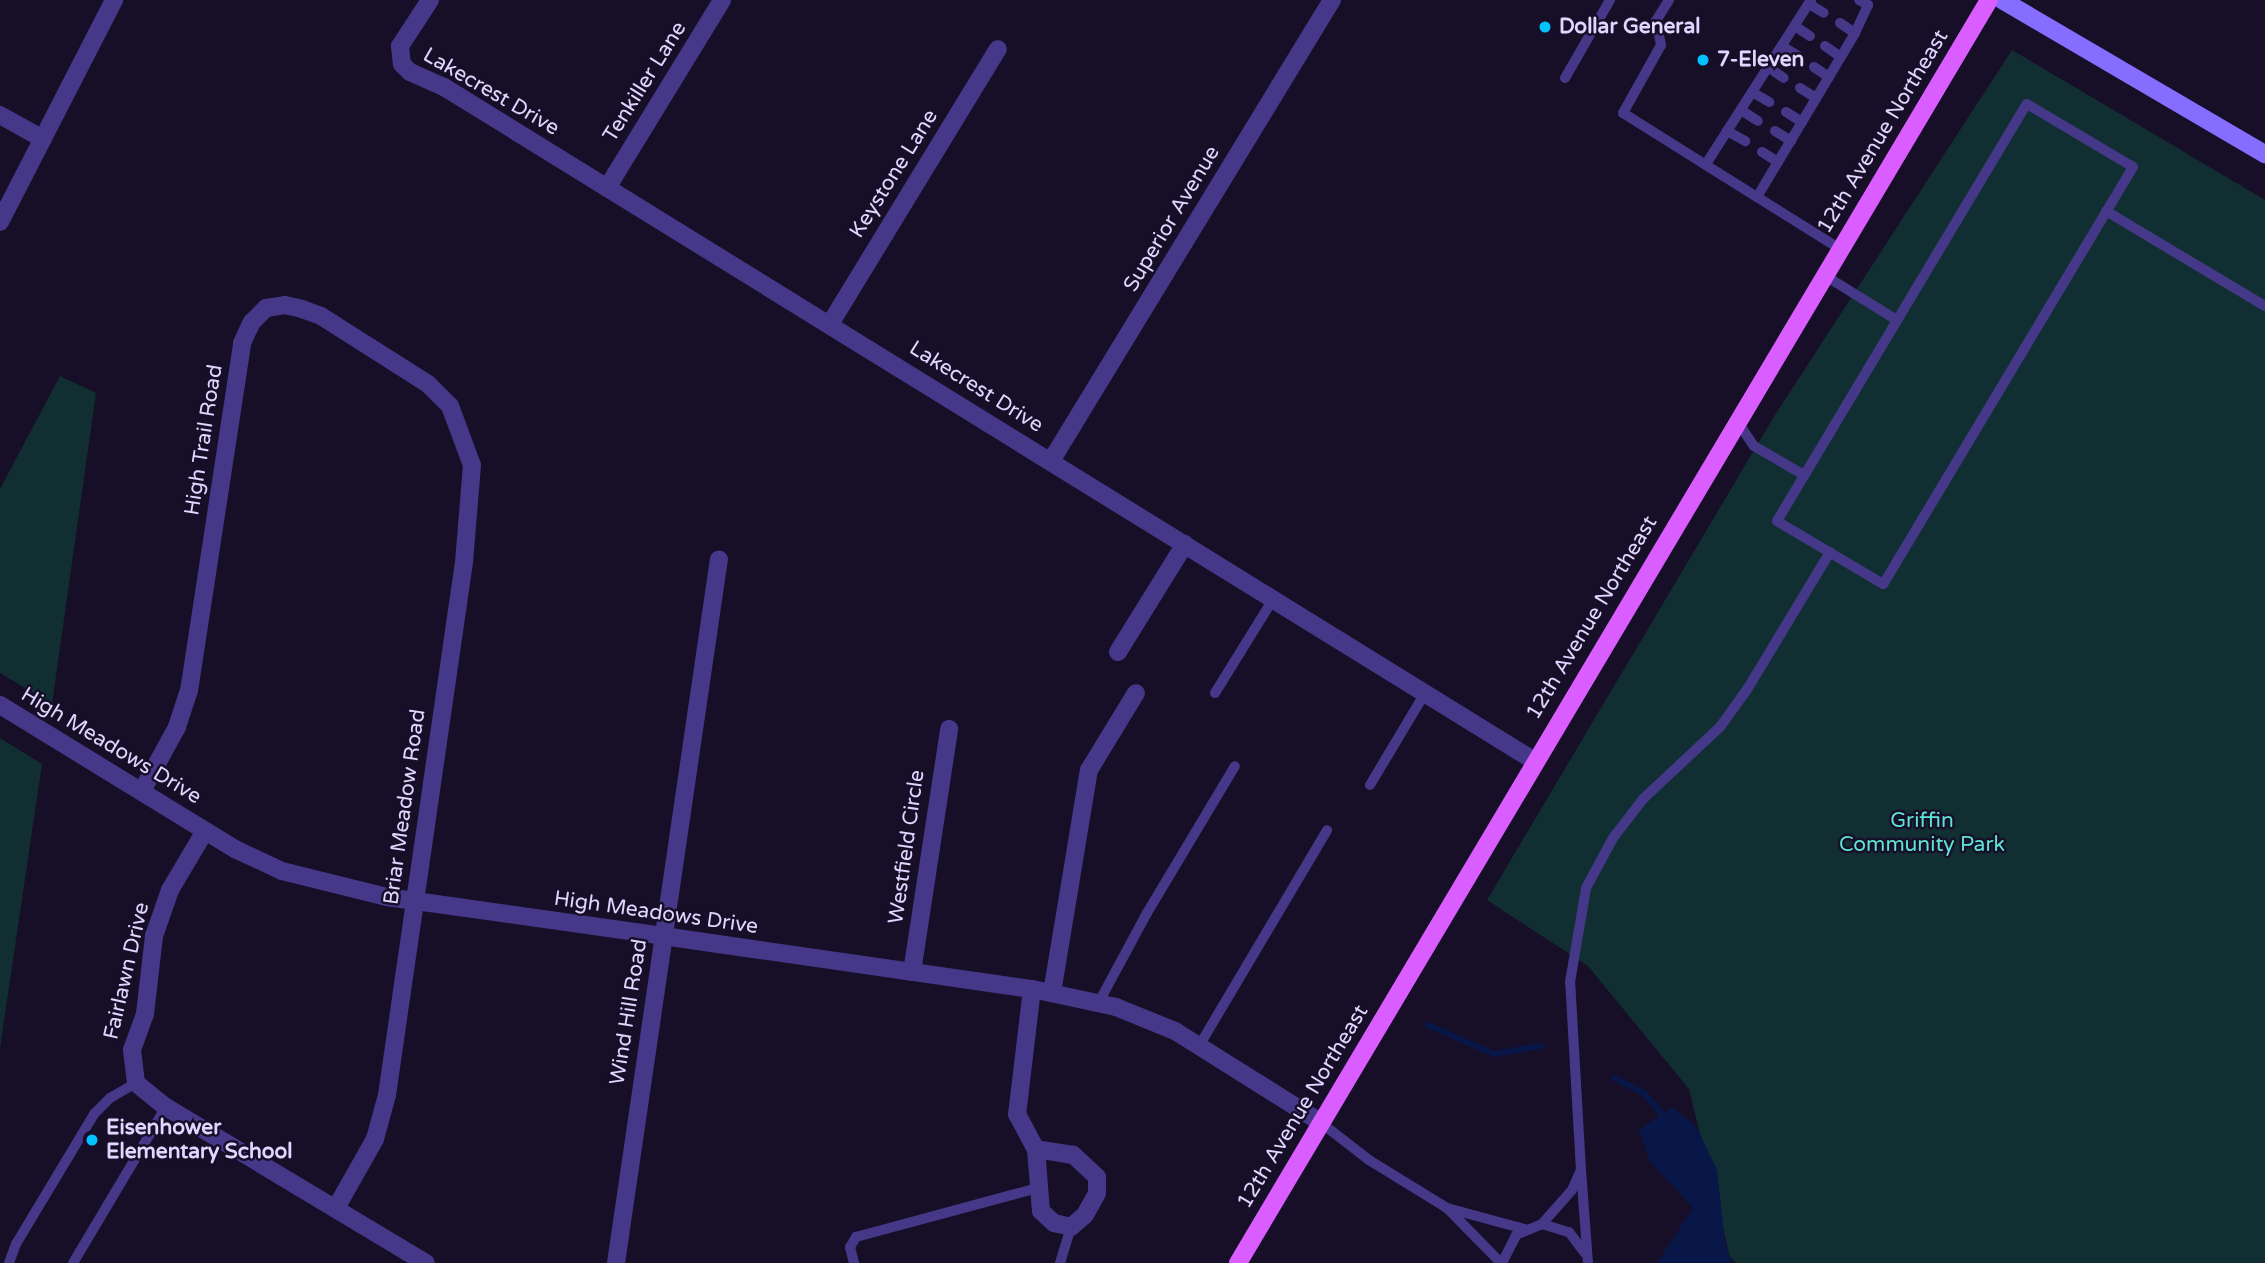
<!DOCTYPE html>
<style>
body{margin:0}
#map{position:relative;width:2265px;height:1263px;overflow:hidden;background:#170f28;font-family:"Varela Round",sans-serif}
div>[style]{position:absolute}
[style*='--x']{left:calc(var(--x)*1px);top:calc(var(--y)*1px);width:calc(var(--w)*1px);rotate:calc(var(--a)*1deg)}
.green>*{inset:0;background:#112f33}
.water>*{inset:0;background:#081648}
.stream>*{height:6px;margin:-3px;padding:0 3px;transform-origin:3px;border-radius:3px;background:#081648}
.service>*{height:10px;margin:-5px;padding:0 5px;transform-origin:5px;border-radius:5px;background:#463889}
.minor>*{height:18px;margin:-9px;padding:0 9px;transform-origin:9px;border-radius:9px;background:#463889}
.tertiary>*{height:18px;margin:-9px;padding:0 9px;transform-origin:9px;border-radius:9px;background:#463889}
.secondary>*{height:18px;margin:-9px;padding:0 9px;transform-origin:9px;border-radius:9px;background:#856dff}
.primary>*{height:18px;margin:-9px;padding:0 9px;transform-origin:9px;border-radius:9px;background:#d95dff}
.dots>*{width:19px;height:19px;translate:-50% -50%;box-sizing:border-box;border:4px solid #170f28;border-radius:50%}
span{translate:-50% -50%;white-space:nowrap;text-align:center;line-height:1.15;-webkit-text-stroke:5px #170f28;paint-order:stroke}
.poi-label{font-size:21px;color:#e0d6ff;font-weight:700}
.left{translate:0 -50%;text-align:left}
.street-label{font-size:21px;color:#e0d6ff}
.park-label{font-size:21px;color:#5ce5d6}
</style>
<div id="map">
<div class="green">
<i style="clip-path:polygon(2012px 50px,2265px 200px,2265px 1263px,1736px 1263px,1730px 1257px,1689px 1089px,1588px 966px,1487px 900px,1775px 415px)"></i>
<i style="clip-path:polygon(60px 376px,96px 393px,52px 704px,0 673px,0 489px)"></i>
<i style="clip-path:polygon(0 738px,42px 764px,0 1048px)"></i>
</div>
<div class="water">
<i style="clip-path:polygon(1672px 1107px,1696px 1126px,1717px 1170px,1725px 1243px,1732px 1263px,1657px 1263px,1693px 1208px,1650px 1161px,1639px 1130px)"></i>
</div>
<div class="stream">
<i style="--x:1428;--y:1025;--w:72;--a:23.7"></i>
<i style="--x:1494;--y:1054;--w:48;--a:-9.7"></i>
<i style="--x:1614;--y:1078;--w:35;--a:27"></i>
<i style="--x:1645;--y:1094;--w:33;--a:50"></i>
</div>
<div class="service">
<i style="--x:1669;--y:0;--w:25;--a:122"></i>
<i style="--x:1656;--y:21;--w:25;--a:78"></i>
<i style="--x:1661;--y:45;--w:78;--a:119.2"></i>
<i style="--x:1623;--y:113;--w:158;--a:32.1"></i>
<i style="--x:1809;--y:4;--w:17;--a:31"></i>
<i style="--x:1840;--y:23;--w:18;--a:34"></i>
<i style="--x:1795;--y:26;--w:18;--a:34"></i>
<i style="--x:1782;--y:46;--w:19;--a:32"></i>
<i style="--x:1825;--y:46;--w:19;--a:35"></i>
<i style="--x:1768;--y:67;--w:19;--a:35"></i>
<i style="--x:1814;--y:67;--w:18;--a:34"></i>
<i style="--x:1565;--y:78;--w:90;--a:-60"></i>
<i style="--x:1800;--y:88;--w:19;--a:32"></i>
<i style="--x:1752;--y:92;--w:20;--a:30"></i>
<i style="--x:2027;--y:104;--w:123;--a:30.7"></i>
<i style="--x:2133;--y:167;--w:486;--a:120.9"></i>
<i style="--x:1883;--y:584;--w:123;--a:-149.3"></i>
<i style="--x:1777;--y:521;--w:486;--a:-59.1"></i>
<i style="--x:1741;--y:110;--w:20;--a:33"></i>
<i style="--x:1786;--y:112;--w:19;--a:32"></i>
<i style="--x:1727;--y:131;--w:21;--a:29"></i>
<i style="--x:1775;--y:131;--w:19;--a:32"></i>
<i style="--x:1762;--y:152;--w:19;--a:32"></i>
<i style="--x:1706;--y:164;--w:195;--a:-57.4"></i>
<i style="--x:2106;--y:211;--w:185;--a:30.9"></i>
<i style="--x:1840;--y:249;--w:98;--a:-147.9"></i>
<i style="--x:1757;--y:197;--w:191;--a:-59.1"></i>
<i style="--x:1855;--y:33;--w:31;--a:-65"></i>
<i style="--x:1868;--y:5;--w:10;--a:-151"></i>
<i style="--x:1824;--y:275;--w:86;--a:31.7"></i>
<i style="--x:1737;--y:421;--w:30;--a:56"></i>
<i style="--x:1754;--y:446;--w:58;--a:30.1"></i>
<i style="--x:1215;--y:693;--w:108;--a:-58.2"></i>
<i style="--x:1370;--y:785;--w:107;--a:-59.1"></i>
<i style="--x:1099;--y:1002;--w:101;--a:-61.7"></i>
<i style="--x:1147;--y:913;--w:171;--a:-59.1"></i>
<i style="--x:1199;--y:1046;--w:251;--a:-59.3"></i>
<i style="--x:1320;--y:1122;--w:62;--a:37.8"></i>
<i style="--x:1369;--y:1160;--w:92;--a:31.6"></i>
<i style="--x:1581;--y:1170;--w:188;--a:-93.3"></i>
<i style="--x:1570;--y:982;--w:95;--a:-80.3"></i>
<i style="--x:1586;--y:888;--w:57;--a:-61.6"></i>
<i style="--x:1613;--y:838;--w:49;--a:-52.4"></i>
<i style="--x:1643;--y:799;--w:105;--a:-43.1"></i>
<i style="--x:1720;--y:727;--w:48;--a:-54.3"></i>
<i style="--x:1748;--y:688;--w:159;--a:-58.9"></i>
<i style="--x:1542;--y:1224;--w:45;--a:-48.6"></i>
<i style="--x:1572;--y:1190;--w:22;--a:-66"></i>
<i style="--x:1581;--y:1170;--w:93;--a:85.7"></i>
<i style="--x:9;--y:1263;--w:20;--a:-70"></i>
<i style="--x:16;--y:1244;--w:152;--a:-59"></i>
<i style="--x:94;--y:1114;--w:23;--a:-45"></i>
<i style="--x:110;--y:1098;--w:30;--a:-30"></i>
<i style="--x:73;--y:1263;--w:182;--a:-59.2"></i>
<i style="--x:854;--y:1263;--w:16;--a:-104"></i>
<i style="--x:850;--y:1247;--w:12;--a:-59"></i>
<i style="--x:856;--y:1237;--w:188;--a:-15.1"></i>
<i style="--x:1060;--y:1263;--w:38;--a:-73"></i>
<i style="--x:1501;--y:1263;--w:77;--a:-134.5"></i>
<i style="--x:1447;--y:1208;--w:81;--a:15.1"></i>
<i style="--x:1502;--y:1263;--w:31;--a:-63"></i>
<i style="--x:1516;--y:1235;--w:28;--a:-23"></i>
<i style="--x:1542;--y:1224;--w:28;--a:17"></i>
<i style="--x:1569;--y:1232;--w:26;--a:53"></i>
</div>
<div class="minor">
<i style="--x:430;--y:0;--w:55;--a:123.1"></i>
<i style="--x:400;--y:46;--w:18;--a:84"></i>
<i style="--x:402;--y:64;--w:11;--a:45"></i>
<i style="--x:410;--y:72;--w:37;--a:24"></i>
<i style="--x:444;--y:87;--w:1280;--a:31.72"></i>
<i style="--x:0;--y:115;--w:49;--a:29.2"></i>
<i style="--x:607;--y:188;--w:220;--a:-58.5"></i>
<i style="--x:0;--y:222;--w:250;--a:-62.8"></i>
<i style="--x:830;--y:324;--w:322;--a:-58.6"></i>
<i style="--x:1051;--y:461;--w:540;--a:-58.64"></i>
<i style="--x:1118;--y:652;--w:127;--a:-58.2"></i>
<i style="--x:0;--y:705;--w:276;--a:31.5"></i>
<i style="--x:235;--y:849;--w:52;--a:25.1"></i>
<i style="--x:282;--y:871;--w:108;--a:13.9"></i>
<i style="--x:387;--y:897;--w:279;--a:8"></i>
<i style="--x:142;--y:791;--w:73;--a:-61.3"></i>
<i style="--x:177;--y:727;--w:38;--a:-72"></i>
<i style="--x:189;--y:691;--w:352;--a:-81.3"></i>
<i style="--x:242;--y:343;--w:23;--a:-65"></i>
<i style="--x:252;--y:322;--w:20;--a:-45"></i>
<i style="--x:266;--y:308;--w:19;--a:-9"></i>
<i style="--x:285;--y:305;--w:17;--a:13"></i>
<i style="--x:302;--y:309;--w:20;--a:20"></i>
<i style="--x:321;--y:316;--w:127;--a:32.4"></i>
<i style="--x:428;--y:384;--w:31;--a:45"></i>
<i style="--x:450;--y:406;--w:63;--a:69.6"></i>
<i style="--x:472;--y:465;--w:97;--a:94.7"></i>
<i style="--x:464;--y:562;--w:539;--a:98.22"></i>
<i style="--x:387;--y:1095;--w:46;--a:105.3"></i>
<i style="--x:375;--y:1139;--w:79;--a:119.5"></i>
<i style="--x:205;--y:831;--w:69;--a:120.7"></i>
<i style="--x:170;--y:890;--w:49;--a:109.2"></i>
<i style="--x:154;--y:936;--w:79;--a:96.6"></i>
<i style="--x:145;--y:1014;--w:38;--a:110"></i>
<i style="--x:132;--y:1050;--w:33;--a:83"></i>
<i style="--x:136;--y:1083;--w:38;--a:39"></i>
<i style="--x:166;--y:1107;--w:303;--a:31"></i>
<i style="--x:912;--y:972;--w:246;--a:-81.3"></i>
<i style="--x:1032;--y:989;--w:126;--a:96.8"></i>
<i style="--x:1017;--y:1114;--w:40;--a:62"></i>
<i style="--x:1036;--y:1149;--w:62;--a:85.4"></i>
<i style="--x:1041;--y:1211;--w:18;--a:43"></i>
<i style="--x:1054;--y:1223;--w:17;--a:13"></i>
<i style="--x:1071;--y:1227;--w:18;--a:-41"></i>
<i style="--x:1085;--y:1215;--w:25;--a:-61"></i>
<i style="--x:1097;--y:1193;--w:16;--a:-90"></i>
<i style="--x:1097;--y:1177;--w:33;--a:-137"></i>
<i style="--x:1073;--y:1155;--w:37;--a:-171"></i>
<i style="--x:1052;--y:993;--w:226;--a:-80.6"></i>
<i style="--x:1089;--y:770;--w:90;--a:-58.6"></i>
<i style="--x:616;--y:1263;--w:711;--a:-81.68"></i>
</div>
<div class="tertiary">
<i style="--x:663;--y:936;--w:373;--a:8.2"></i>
<i style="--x:1032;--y:989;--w:86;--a:12.1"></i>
<i style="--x:1116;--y:1007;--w:64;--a:22.1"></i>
<i style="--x:1175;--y:1031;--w:171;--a:32.1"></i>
</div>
<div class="secondary">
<i style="--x:2002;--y:0;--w:305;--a:30.4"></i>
</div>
<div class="primary">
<i style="--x:1238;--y:1263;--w:1469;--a:-59.26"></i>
</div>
<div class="dots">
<i style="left:1545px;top:27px;background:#02c2ff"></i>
<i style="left:1703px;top:60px;background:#02c2ff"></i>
<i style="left:92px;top:1140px;background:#02c2ff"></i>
</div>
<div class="poi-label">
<span class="left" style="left:1559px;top:27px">Dollar General</span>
<span class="left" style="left:1717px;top:60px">7-Eleven</span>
<span class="left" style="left:106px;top:1140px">Eisenhower<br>Elementary School</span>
</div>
<div class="street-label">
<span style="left:645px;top:82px;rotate:-58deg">Tenkiller Lane</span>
<span style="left:491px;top:92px;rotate:30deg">Lakecrest Drive</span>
<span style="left:1883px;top:132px;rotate:-59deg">12th Avenue Northeast</span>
<span style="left:894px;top:174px;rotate:-58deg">Keystone Lane</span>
<span style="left:1172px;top:219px;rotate:-59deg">Superior Avenue</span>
<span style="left:976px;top:387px;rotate:32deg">Lakecrest Drive</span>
<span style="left:204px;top:440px;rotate:-81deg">High Trail Road</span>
<span style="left:1592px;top:618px;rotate:-59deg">12th Avenue Northeast</span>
<span style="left:111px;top:746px;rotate:31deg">High Meadows Drive</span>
<span style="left:405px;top:807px;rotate:-82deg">Briar Meadow Road</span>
<span style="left:907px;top:847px;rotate:-82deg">Westfield Circle</span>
<span style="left:656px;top:913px;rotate:8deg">High Meadows Drive</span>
<span style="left:127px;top:971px;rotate:-77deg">Fairlawn Drive</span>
<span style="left:629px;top:1012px;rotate:-81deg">Wind Hill Road</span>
<span style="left:1303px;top:1107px;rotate:-59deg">12th Avenue Northeast</span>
</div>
<div class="park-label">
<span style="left:1922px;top:833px">Griffin<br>Community Park</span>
</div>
</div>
